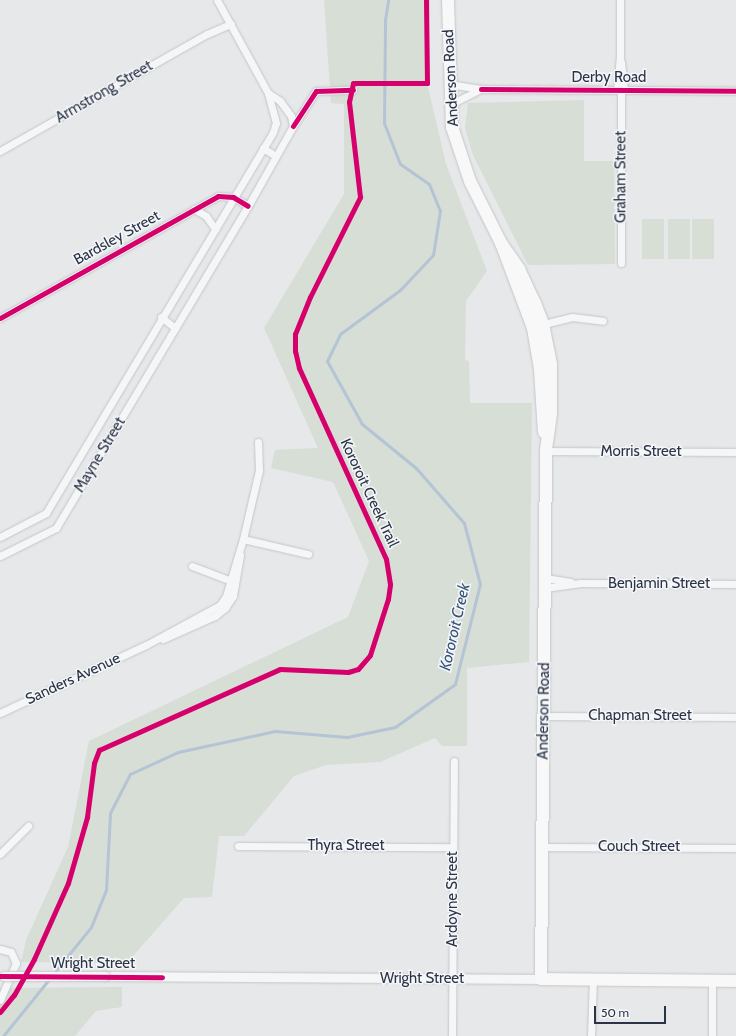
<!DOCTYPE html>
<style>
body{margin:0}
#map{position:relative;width:736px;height:1036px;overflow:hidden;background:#e6e8ea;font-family:Cabin,sans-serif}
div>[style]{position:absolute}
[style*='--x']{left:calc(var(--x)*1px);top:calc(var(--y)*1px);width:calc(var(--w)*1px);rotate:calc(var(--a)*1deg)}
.green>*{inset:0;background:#d6ded6;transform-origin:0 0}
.stream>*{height:3px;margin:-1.5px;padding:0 1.5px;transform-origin:1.5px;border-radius:1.5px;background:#b4c4d5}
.roads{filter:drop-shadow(0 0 1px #c4c6c8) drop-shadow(0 0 1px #c4c6c8)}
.minor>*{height:7px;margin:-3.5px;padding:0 3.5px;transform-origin:3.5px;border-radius:3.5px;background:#f5f6f7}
.tertiary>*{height:9px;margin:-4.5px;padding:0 4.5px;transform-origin:4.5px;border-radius:4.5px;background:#f5f6f7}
.primary>*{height:12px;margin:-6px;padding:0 6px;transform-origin:6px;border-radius:6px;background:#f8f8f8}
.bridges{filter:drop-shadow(0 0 1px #c4c6c8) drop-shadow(0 0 1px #c4c6c8)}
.tertiary-bridge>*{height:9px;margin:-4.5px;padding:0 4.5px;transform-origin:4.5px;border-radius:4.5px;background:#f5f6f7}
.cycleway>*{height:5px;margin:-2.5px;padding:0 2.5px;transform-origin:2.5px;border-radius:2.5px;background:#d6006c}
span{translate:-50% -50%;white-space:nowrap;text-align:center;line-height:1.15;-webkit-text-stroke:3px #f4f6f9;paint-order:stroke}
.street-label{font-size:15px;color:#2b3445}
.water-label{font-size:16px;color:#34527a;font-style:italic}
.scale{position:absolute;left:594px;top:1006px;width:72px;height:18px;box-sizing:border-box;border:2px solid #2b3445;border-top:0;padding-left:5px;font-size:12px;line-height:14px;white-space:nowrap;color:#2b3445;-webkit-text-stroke:3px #f4f6f9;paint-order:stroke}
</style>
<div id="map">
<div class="green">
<i style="clip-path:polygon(324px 0,430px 0,427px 83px,446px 164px,487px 271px,466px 301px,465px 360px,469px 361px,470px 403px,532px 403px,529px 662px,467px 668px,467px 746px,442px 746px,435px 738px,380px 762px,326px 765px,294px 776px,244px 836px,219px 836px,212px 897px,184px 898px,127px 963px,21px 962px,26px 940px,68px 847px,89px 741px,348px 617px,369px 561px,333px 482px,271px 468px,275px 450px,318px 448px,264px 328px,344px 194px,344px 104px,331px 103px)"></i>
<i style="clip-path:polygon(584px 100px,584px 161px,614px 161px,615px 264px,528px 265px,473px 155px,465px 128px,468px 103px)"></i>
<i style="left:642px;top:219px;width:22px;height:40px"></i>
<i style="left:668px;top:219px;width:22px;height:40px"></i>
<i style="left:692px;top:219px;width:22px;height:40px"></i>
<i style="clip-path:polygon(122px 987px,122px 1007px,96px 1011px,75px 1036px,0 1036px,0 988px)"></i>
</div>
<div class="stream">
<i style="--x:53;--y:974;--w:60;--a:-51"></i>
<i style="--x:91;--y:927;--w:40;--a:-68"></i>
<i style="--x:106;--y:890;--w:77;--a:-87"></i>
<i style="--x:110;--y:813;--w:44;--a:-62.9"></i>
<i style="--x:130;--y:774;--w:53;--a:-24.6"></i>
<i style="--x:178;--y:752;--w:99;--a:-12.2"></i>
<i style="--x:275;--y:731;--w:72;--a:4.8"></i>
<i style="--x:347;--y:737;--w:49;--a:-11.8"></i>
<i style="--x:395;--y:727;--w:74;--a:-35.6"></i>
<i style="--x:455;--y:684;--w:103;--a:-76"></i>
<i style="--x:480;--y:584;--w:63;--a:-104.7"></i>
<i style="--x:464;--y:523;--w:73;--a:-131.1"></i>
<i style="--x:416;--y:468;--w:70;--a:-140.8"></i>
<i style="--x:362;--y:424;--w:72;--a:-119.1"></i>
<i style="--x:327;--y:361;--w:30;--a:-64"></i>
<i style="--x:340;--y:334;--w:74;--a:-36.3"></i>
<i style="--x:400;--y:290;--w:48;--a:-46.7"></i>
<i style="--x:433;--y:255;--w:45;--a:-81"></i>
<i style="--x:440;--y:211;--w:29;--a:-112"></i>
<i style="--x:429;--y:184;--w:35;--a:-145"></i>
<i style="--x:400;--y:164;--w:44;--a:-111.3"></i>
<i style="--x:384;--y:123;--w:103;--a:-89.4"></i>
<i style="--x:385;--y:20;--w:20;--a:-81"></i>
<i style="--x:3;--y:1036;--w:75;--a:-51"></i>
</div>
<div class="roads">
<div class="minor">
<i style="--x:621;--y:62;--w:28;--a:84"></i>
<i style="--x:449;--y:84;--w:32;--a:9"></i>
<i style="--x:481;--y:89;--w:255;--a:0.4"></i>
<i style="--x:617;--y:90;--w:34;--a:-85"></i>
<i style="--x:620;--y:56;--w:56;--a:-90"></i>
<i style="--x:621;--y:90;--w:173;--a:90"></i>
<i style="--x:451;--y:104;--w:34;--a:-27"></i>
<i style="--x:293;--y:126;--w:42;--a:-56.7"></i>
<i style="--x:316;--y:91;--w:37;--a:-2"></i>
<i style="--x:263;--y:148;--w:15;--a:32"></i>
<i style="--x:0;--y:151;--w:238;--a:-29.5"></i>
<i style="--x:207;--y:34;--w:26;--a:-23"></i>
<i style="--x:194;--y:209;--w:14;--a:30"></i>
<i style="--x:206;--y:216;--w:16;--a:55"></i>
<i style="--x:161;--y:317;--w:18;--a:38"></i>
<i style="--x:0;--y:318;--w:250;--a:-29.2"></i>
<i style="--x:218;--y:196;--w:15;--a:4"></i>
<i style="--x:233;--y:197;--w:17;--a:31"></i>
<i style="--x:540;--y:325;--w:33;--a:-14"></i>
<i style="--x:572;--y:317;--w:31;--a:7"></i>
<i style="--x:546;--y:451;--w:190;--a:0.3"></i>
<i style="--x:0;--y:537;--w:52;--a:-27.6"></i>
<i style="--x:46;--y:513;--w:443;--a:-59.2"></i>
<i style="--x:273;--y:132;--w:9;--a:-72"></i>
<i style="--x:276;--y:123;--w:31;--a:-105"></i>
<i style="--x:268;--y:93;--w:106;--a:-118.7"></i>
<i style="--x:243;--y:539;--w:67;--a:13"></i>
<i style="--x:0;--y:556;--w:63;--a:-26.6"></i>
<i style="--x:56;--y:528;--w:375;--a:-59.2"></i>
<i style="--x:248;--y:206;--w:92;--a:-60.6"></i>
<i style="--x:293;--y:126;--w:10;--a:-101"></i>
<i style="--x:291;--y:116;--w:19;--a:-126"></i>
<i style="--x:280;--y:101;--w:14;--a:-146"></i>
<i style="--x:192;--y:566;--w:45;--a:20.9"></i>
<i style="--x:545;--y:578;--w:26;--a:9"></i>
<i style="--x:545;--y:588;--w:36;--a:-8"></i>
<i style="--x:581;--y:583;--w:155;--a:0.4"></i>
<i style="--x:163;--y:639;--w:57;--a:-23.9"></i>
<i style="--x:215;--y:616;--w:13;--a:-39"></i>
<i style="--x:225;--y:608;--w:14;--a:-56"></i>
<i style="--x:233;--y:596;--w:42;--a:-80.3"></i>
<i style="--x:0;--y:713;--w:161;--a:-25"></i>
<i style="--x:146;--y:645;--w:84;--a:-28.4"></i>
<i style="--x:220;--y:605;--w:11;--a:-56"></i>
<i style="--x:226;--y:596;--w:59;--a:-73.4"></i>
<i style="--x:243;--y:539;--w:71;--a:-76.9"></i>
<i style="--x:259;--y:470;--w:28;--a:-92"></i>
<i style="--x:543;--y:716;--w:193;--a:0.3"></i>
<i style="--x:238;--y:846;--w:215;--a:0.3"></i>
<i style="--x:542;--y:847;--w:194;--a:0.3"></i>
<i style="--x:0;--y:854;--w:40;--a:-45"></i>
<i style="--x:0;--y:949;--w:11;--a:15"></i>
<i style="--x:11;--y:952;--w:12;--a:66"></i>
<i style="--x:16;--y:963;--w:40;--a:113.4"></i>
<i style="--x:452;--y:1036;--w:275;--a:-89.6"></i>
<i style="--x:591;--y:1036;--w:56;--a:-88"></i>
<i style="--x:712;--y:1036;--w:55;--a:-90"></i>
</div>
<div class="tertiary">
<i style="--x:105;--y:976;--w:436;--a:0.4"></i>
</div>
<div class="primary">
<i style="--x:448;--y:0;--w:127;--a:88.2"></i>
<i style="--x:452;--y:127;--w:57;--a:71.6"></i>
<i style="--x:470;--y:181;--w:69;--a:63.4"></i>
<i style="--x:501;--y:243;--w:91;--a:69.4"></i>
<i style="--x:533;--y:328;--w:42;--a:80.3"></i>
<i style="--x:540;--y:369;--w:63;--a:86.4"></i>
<i style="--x:501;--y:243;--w:32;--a:55"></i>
<i style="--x:519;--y:269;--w:38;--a:65"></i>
<i style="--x:535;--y:303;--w:22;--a:69"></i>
<i style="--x:543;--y:324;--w:41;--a:78.7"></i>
<i style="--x:551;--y:364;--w:50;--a:90"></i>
<i style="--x:551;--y:414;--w:37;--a:98"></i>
<i style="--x:546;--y:451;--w:528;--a:90.54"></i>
<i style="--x:541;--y:979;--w:195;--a:0.6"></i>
</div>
</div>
<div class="bridges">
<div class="tertiary-bridge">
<i style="--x:4;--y:976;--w:101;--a:0"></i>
</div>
</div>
<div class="cycleway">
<i style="--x:481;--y:89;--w:255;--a:0.4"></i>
<i style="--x:293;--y:126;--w:42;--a:-56.7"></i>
<i style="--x:316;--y:91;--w:37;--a:-2"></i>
<i style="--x:0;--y:318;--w:250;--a:-29.2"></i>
<i style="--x:218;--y:196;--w:15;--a:4"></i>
<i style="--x:233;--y:197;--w:17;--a:31"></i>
<i style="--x:0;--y:976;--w:162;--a:0.4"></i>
<i style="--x:0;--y:1012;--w:22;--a:-51"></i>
<i style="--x:14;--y:995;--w:41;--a:-60.9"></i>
<i style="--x:34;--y:959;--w:83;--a:-65.9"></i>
<i style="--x:68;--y:883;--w:69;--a:-73.9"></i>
<i style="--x:87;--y:817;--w:54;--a:-82.6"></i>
<i style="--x:94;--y:763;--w:14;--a:-69"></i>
<i style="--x:99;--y:750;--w:198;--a:-24.1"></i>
<i style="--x:280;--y:669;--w:68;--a:2.5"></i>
<i style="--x:348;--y:672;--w:10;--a:-17"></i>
<i style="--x:358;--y:669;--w:18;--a:-49"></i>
<i style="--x:370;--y:655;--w:59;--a:-72.2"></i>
<i style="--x:388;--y:599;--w:15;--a:-82"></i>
<i style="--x:390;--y:584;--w:25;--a:-99"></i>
<i style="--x:386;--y:559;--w:210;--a:-114.5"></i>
<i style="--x:299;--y:368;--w:17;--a:-103"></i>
<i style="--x:295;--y:351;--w:17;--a:-90"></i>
<i style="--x:295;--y:334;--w:40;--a:-68"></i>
<i style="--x:310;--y:297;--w:112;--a:-63.4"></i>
<i style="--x:360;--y:197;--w:96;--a:-96.6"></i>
<i style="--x:349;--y:102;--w:19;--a:-78"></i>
<i style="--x:353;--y:83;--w:74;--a:0"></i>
<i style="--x:427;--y:83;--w:83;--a:-90.7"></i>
</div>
<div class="street-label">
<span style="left:451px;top:78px;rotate:-93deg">Anderson Road</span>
<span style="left:609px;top:78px">Derby Road</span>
<span style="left:104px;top:92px;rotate:-30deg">Armstrong Street</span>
<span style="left:621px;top:177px;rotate:-90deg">Graham Street</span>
<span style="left:117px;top:238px;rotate:-29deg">Bardsley Street</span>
<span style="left:641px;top:452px">Morris Street</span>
<span style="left:100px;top:455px;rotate:-59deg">Mayne Street</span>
<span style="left:369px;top:493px;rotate:65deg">Kororoit Creek Trail</span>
<span style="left:659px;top:584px">Benjamin Street</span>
<span style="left:73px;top:679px;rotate:-25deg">Sanders Avenue</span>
<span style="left:544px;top:711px;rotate:-89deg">Anderson Road</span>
<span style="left:640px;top:716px">Chapman Street</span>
<span style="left:346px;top:846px">Thyra Street</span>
<span style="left:639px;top:847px">Couch Street</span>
<span style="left:453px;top:899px;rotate:-90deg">Ardoyne Street</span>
<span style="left:93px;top:964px">Wright Street</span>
<span style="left:422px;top:979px">Wright Street</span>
</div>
<div class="water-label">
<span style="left:455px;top:627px;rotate:-77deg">Kororoit Creek</span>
</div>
<div class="scale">50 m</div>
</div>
